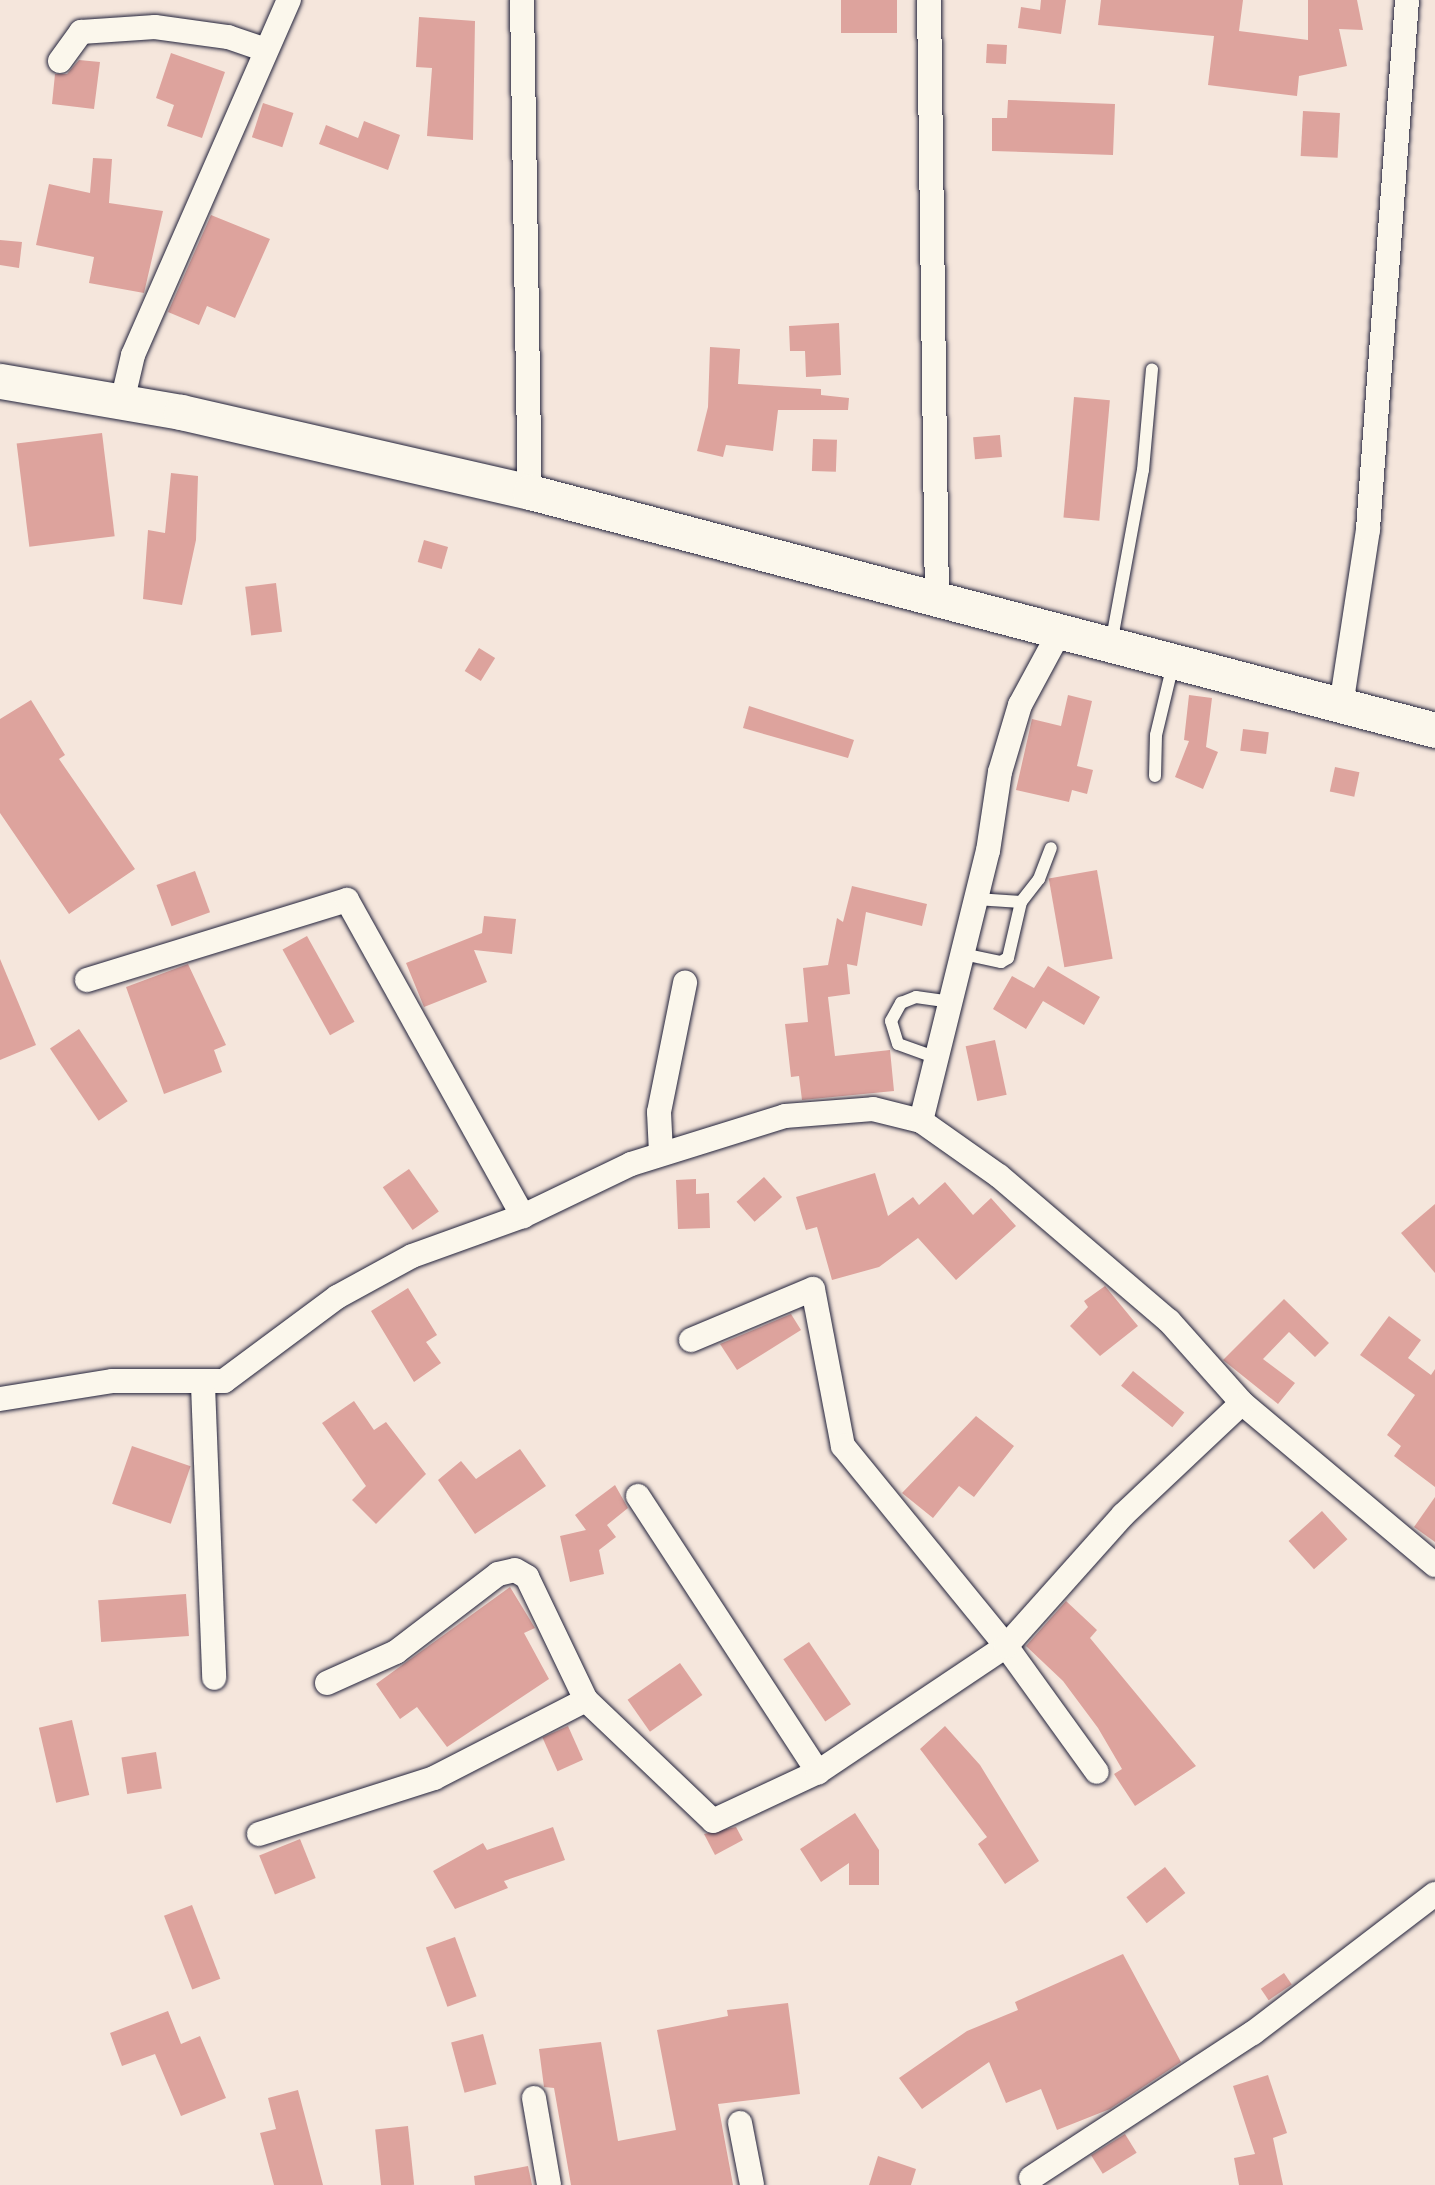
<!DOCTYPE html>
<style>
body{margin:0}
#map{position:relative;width:1435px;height:2185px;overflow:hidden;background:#f5e6dc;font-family:"Playpen Sans",sans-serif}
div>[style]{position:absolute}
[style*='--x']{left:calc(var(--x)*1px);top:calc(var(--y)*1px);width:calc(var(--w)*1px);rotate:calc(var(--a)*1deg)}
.building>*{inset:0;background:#dda39d;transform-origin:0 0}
.roads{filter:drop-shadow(0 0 2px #22223b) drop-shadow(0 0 2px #22223b)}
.lane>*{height:12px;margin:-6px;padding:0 6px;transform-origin:6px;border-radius:6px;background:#fbf7ec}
.street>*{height:24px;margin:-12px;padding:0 12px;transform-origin:12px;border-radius:12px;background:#fbf7ec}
.secondary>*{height:35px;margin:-17.5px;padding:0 17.5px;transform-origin:17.5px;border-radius:17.5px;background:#fbf7ec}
span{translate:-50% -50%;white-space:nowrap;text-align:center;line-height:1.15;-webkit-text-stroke:7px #fbf7ec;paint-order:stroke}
</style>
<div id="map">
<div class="building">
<i style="left:841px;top:0;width:56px;height:33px"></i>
<i style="clip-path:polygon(1041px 0,1066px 0,1061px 34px,1018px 28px,1021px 7px,1040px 10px)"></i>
<i style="clip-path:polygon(1101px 0,1243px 0,1239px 31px,1308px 40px,1308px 0,1357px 0,1363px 30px,1339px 29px,1347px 66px,1299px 76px,1297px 96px,1208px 85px,1214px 36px,1098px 25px)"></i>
<i style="clip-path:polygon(419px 17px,475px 21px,473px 140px,427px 136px,432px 68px,416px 67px)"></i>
<i style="left:987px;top:44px;width:20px;height:19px;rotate:3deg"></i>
<i style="clip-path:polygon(171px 53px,225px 72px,202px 138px,167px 126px,174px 105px,156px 98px)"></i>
<i style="clip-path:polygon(79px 60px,100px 62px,94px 109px,52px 104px,55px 74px,67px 74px)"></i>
<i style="clip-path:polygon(1008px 100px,1115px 104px,1113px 155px,992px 151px,992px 118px,1007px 118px)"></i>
<i style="left:263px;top:103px;width:32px;height:36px;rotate:18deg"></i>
<i style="left:1303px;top:111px;width:37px;height:45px;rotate:3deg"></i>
<i style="clip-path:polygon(364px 121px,400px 135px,388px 170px,319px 144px,326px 125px,358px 138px)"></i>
<i style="clip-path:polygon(93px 158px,112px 159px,109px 203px,163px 211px,144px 293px,89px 283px,94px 257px,36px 245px,49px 184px,90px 193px)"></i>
<i style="clip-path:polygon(211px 215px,270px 239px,235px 318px,207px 306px,199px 325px,168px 312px)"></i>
<i style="clip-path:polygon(0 240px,22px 242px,19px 268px,0 265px)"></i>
<i style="clip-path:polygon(839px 323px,841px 375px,806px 377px,805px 351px,790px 351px,789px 326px)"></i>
<i style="clip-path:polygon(710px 347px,740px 349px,738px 384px,821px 389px,821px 395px,849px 398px,848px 410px,778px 410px,773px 451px,726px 445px,723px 457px,697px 451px,708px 407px)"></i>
<i style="left:1074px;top:397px;width:36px;height:121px;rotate:5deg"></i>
<i style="left:102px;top:433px;width:104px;height:86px;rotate:83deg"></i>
<i style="left:1000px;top:435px;width:22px;height:27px;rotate:85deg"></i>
<i style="left:813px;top:439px;width:24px;height:32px;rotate:2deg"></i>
<i style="clip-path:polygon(171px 473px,198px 476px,196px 540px,182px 605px,143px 599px,148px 530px,165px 533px)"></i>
<i style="left:424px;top:540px;width:25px;height:23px;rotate:16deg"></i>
<i style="left:276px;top:583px;width:49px;height:31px;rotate:83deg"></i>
<i style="left:479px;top:648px;width:19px;height:27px;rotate:32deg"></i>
<i style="clip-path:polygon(1068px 695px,1092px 701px,1077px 766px,1093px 770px,1087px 794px,1072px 790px,1069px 802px,1016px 790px,1032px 719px,1061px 726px)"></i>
<i style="clip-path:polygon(1189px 695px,1212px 698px,1206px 747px,1218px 752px,1203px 789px,1175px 777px,1189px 741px,1184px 740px)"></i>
<i style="clip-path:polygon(31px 700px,65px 755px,59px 759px,135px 869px,69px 914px,0 813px,0 719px)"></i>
<i style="clip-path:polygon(749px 706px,854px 740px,848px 758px,743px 728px)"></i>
<i style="left:1243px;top:729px;width:26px;height:22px;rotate:7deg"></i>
<i style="left:1335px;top:767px;width:25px;height:25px;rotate:12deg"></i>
<i style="left:1097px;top:870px;width:90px;height:49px;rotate:80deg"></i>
<i style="left:195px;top:871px;width:44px;height:41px;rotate:70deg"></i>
<i style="clip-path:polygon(852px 886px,927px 904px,922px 926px,866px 912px,857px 966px,847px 964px,850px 994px,828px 997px,835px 1056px,890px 1050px,894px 1091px,802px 1100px,799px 1076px,791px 1077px,785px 1024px,808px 1022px,803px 968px,828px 965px,837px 918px,843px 922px)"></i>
<i style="clip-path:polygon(484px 916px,516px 919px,512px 954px,474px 950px,487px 982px,424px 1007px,406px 963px,482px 933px)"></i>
<i style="left:307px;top:936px;width:98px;height:28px;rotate:61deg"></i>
<i style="clip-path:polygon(0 959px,36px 1045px,0 1060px)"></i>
<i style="clip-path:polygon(188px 964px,226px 1045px,214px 1050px,222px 1072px,164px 1094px,126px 987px)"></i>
<i style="clip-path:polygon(1048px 966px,1100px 997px,1084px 1025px,1043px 1001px,1026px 1029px,993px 1009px,1012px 976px,1034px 988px)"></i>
<i style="left:79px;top:1029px;width:87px;height:35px;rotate:56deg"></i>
<i style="left:995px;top:1040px;width:56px;height:30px;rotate:78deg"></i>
<i style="left:409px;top:1169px;width:52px;height:32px;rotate:55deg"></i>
<i style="clip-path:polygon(875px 1173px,888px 1216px,913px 1197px,919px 1205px,945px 1182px,973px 1215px,991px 1198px,1016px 1226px,956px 1280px,918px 1238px,879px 1267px,832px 1280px,817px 1227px,806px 1230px,796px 1197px)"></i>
<i style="left:764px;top:1177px;width:27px;height:37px;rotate:48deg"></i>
<i style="clip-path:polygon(696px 1179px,696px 1194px,709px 1193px,710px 1228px,678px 1229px,676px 1180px)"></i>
<i style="clip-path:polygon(1435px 1204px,1435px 1273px,1401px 1233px)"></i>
<i style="clip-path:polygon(1105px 1286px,1138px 1326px,1100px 1356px,1070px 1326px,1088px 1307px,1084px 1301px)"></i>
<i style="clip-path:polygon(408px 1288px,437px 1335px,426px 1342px,441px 1363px,414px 1382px,371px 1311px)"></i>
<i style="clip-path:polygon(1284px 1299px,1329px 1343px,1315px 1357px,1289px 1332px,1263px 1359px,1295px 1383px,1278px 1404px,1223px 1360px)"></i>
<i style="clip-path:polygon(791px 1314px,801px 1330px,737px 1370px,720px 1344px)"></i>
<i style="clip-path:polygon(1389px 1316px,1421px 1340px,1408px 1358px,1431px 1375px,1435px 1369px,1435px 1487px,1394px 1456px,1401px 1446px,1387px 1435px,1415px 1395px,1360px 1355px)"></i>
<i style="left:1133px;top:1371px;width:66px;height:19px;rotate:39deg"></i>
<i style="clip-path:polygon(354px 1401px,374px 1430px,386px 1422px,426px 1474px,376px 1524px,352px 1500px,366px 1486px,322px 1423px)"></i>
<i style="clip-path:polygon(976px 1416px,1014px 1446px,974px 1497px,959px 1486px,933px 1518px,902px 1493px)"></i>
<i style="left:132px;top:1446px;width:62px;height:61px;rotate:19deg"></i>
<i style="clip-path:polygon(520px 1449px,546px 1486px,475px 1534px,438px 1480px,461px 1461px,476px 1479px)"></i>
<i style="clip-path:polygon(615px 1485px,628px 1508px,607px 1525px,616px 1537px,599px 1550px,604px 1574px,570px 1582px,560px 1536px,586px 1530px,575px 1515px)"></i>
<i style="clip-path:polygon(1435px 1497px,1435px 1542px,1414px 1527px)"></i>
<i style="left:1322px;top:1511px;width:38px;height:45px;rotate:48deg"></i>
<i style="clip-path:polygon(510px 1587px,535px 1628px,524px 1633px,549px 1679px,447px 1747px,417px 1707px,400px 1719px,376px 1684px)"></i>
<i style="left:186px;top:1594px;width:42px;height:88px;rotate:86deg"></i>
<i style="clip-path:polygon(1066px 1601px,1097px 1630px,1090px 1638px,1196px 1766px,1135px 1806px,1114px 1774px,1122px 1769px,1098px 1728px,1063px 1681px,1026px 1646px)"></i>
<i style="left:809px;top:1642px;width:75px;height:31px;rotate:56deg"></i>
<i style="left:680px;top:1663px;width:39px;height:64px;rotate:55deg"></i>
<i style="left:72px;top:1720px;width:77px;height:34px;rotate:77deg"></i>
<i style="left:568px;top:1726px;width:37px;height:28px;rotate:66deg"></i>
<i style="clip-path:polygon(945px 1726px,980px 1765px,1039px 1861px,1005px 1884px,978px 1844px,987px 1837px,920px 1749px)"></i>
<i style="left:156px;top:1752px;width:37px;height:35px;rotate:81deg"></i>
<i style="clip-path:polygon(855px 1813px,879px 1850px,879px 1885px,849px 1885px,849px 1863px,821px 1882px,800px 1849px)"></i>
<i style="clip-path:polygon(553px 1827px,565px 1860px,504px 1881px,508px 1888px,455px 1909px,433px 1871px,483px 1843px,487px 1850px)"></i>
<i style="clip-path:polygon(736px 1827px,743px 1840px,715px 1855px,704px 1834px)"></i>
<i style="left:300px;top:1839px;width:42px;height:44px;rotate:68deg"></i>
<i style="left:1165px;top:1867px;width:33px;height:49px;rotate:52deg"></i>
<i style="left:192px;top:1905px;width:79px;height:30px;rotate:69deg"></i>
<i style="left:455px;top:1937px;width:63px;height:31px;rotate:70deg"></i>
<i style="clip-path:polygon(1123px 1954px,1181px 2062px,1110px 2109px,1057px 2130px,1041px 2089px,1006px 2103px,989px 2062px,922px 2109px,899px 2078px,967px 2031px,1018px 2010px,1015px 2002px)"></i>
<i style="left:1284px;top:1973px;width:14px;height:28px;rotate:56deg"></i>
<i style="clip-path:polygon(788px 2003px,800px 2094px,718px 2104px,733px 2185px,571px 2185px,554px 2088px,544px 2087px,539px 2049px,601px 2042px,618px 2141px,676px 2130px,657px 2030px,728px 2016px,727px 2010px)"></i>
<i style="clip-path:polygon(168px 2011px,181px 2044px,200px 2036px,226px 2098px,181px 2116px,155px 2054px,122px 2066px,110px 2033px)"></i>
<i style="left:483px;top:2034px;width:52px;height:33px;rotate:75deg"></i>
<i style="clip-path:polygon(1268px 2075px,1287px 2133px,1273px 2138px,1283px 2185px,1239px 2185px,1234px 2158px,1255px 2154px,1233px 2086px)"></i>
<i style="clip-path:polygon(298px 2090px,323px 2185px,274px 2185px,260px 2133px,276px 2129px,268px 2098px)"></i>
<i style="left:408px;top:2126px;width:59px;height:33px;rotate:84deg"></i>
<i style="left:1125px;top:2134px;width:22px;height:40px;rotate:58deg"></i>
<i style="clip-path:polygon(878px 2156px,916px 2169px,911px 2185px,869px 2185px)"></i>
<i style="clip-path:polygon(528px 2166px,532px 2185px,475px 2185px,474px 2176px)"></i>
</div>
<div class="roads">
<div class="lane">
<i style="--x:1111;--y:644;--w:177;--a:-79.6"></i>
<i style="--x:1143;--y:470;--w:101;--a:-84.9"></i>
<i style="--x:1155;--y:776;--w:41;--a:-88.6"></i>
<i style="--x:1156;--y:735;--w:73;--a:-76.5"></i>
<i style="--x:976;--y:899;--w:45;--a:3.8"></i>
<i style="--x:1021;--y:902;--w:29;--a:-52"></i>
<i style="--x:1039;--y:879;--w:33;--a:-69"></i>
<i style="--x:963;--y:954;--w:39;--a:12"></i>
<i style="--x:1001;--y:962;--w:8;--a:-30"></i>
<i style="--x:1008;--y:958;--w:57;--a:-76.9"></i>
<i style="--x:937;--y:1058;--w:41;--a:-160.3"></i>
<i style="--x:898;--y:1044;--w:24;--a:-107"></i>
<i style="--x:891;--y:1021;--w:21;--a:-61"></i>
<i style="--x:901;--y:1003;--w:16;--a:-22"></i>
<i style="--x:916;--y:997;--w:34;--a:8"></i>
</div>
<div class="street">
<i style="--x:522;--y:0;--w:492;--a:89.1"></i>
<i style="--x:929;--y:0;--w:600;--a:89.24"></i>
<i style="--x:60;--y:61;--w:36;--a:-54"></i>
<i style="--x:81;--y:32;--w:74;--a:-3.9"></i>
<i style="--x:155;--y:27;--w:74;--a:7.8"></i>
<i style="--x:228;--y:37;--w:39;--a:19"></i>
<i style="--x:122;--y:402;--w:48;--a:-76.8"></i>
<i style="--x:133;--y:355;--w:388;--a:-66.3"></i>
<i style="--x:1341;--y:706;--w:179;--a:-81.3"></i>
<i style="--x:1368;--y:529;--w:530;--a:-85.78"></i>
<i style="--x:87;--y:980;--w:272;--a:-17.1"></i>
<i style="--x:347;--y:900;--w:362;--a:60.9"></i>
<i style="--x:921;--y:1121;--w:278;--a:-76.1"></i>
<i style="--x:988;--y:851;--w:80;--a:-81.4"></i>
<i style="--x:1000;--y:772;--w:70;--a:-73.4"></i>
<i style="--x:1020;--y:705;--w:84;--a:-61.6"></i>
<i style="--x:661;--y:1153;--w:41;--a:-92.8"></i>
<i style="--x:659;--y:1112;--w:132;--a:-78.6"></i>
<i style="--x:691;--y:1340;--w:132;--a:-22.7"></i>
<i style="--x:813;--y:1289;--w:160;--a:79.2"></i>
<i style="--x:843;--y:1446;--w:258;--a:50.8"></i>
<i style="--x:1006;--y:1646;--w:155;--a:54.2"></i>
<i style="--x:203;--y:1385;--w:293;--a:87.8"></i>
<i style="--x:0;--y:1399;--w:113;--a:-9.1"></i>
<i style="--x:112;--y:1381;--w:112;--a:0"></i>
<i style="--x:224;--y:1381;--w:141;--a:-36.6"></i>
<i style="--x:337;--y:1297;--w:85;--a:-28.7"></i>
<i style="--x:412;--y:1256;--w:118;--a:-19.8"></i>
<i style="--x:523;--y:1216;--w:120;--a:-25.7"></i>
<i style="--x:631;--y:1164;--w:161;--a:-17.3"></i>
<i style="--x:785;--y:1116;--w:88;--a:-4.5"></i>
<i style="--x:873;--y:1109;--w:49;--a:14"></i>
<i style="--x:921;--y:1121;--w:95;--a:35.2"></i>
<i style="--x:999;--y:1176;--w:223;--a:40.5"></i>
<i style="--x:1169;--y:1321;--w:110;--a:48.3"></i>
<i style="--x:1242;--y:1403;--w:252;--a:40"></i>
<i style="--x:638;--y:1496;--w:330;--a:56.9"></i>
<i style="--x:327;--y:1683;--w:76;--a:-24.2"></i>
<i style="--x:396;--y:1652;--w:128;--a:-37.4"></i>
<i style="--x:498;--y:1574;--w:17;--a:-13"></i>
<i style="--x:515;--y:1570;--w:14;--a:30"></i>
<i style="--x:527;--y:1577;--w:136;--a:64.4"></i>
<i style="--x:259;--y:1834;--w:184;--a:-17.7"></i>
<i style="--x:434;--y:1778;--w:171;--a:-27.2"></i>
<i style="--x:586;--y:1700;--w:175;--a:43.6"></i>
<i style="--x:713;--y:1821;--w:116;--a:-25"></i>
<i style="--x:818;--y:1772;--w:226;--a:-33.8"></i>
<i style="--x:1006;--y:1646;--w:176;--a:-48.2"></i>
<i style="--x:1123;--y:1515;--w:163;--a:-43.3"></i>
<i style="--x:534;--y:2098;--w:88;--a:80.2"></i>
<i style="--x:740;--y:2123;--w:63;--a:79"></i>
<i style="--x:1031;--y:2178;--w:265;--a:-33.2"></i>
<i style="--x:1253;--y:2033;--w:229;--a:-37.4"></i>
</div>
<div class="secondary">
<i style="--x:0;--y:381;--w:184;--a:9.7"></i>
<i style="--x:181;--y:412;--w:358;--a:12.9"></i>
<i style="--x:530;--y:492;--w:936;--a:14.73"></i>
</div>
</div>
</div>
